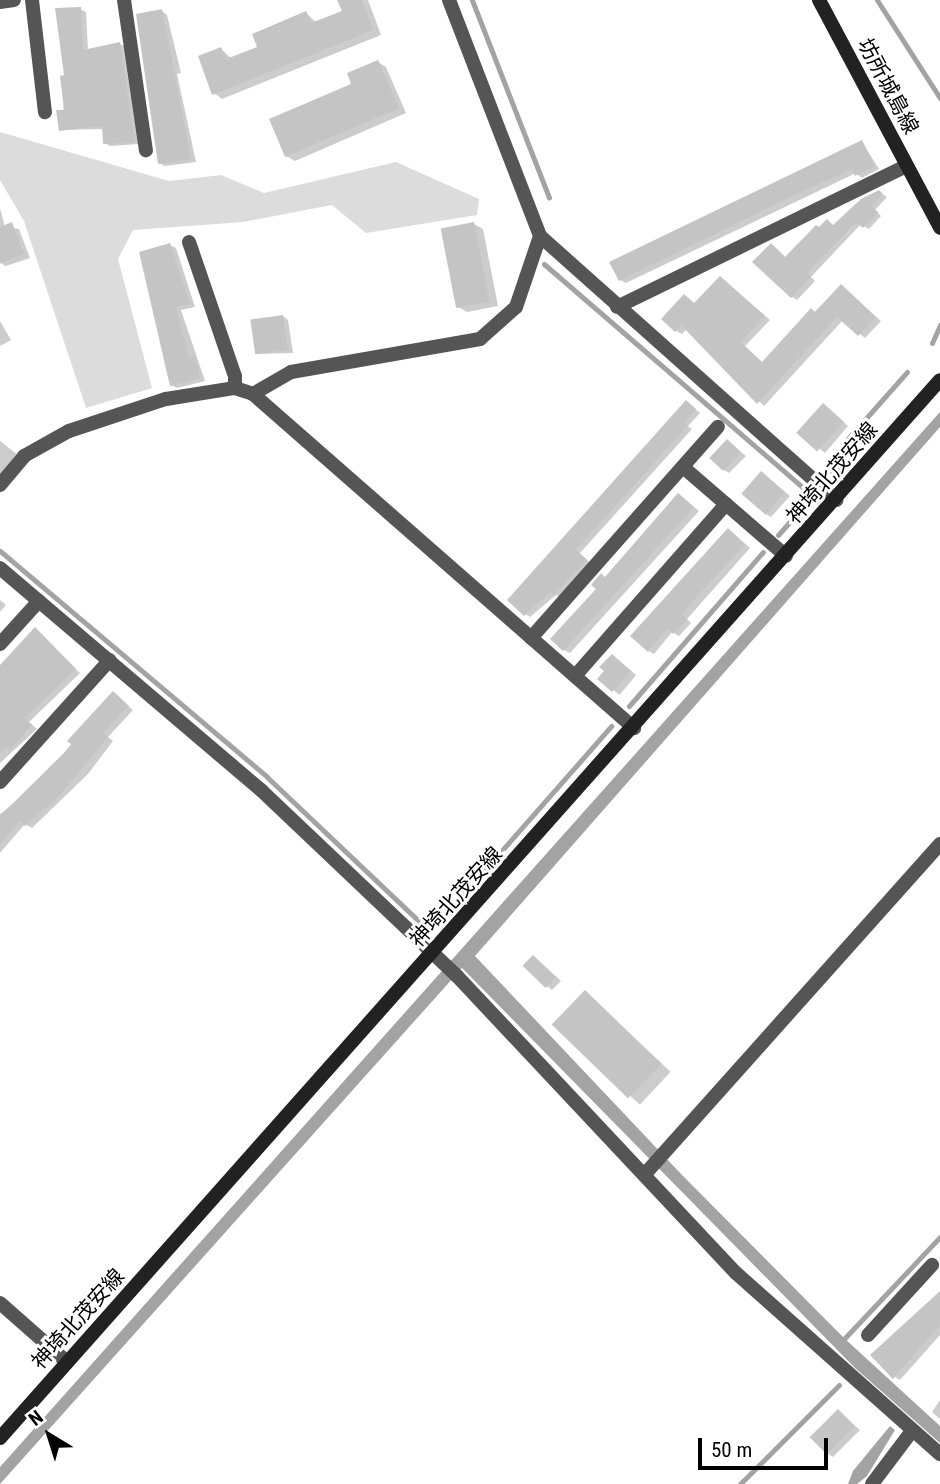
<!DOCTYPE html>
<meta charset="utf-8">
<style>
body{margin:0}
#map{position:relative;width:940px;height:1484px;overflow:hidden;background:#fff;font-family:"Roboto Condensed","Noto Sans JP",sans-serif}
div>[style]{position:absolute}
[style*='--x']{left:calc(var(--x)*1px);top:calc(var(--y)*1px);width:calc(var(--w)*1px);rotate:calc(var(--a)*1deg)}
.green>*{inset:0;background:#dcdcdc}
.water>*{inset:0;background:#a3a3a3}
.shadow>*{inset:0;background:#0003;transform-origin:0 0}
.stream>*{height:5px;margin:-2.5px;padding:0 2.5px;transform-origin:2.5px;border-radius:2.5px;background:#a3a3a3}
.building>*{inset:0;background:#c4c4c4;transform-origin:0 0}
.street>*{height:14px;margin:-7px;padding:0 7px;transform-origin:7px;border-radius:7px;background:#555}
.secondary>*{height:14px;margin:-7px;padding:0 7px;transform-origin:7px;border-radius:7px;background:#222}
span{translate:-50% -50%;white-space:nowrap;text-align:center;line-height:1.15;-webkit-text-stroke:6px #fff;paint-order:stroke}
.street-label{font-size:21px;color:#000}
.north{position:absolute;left:14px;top:1400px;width:70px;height:70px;-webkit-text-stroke:5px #fff;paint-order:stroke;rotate:322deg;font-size:19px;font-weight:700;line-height:28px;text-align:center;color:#000}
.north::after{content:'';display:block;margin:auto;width:24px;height:32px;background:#000;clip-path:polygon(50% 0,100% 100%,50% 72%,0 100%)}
.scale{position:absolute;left:698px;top:1438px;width:130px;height:32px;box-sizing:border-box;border:4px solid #000;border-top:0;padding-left:9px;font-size:21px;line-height:24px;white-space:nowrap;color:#000;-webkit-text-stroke:5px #fff;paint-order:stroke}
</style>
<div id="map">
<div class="green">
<i style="clip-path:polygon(0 132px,169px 181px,221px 175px,264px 193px,396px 162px,479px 199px,477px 215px,366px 233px,332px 205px,243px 222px,133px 230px,118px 259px,152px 388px,86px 408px,24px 221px,0 180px)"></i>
</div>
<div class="water">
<i style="clip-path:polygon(940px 412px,940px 427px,475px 956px,682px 1175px,844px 1338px,940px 1426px,940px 1443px,854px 1367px,462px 968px,0 1484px,0 1467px)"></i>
<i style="clip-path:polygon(890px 1426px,895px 1430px,867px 1476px,857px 1484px,848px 1484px,853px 1471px)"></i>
</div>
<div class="shadow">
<i style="clip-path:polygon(339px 0,368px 0,381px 35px,222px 99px,214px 93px,221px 49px,232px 59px,259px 48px,306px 13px,317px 23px,344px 12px)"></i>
<i style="clip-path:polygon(80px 9px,86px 12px,88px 51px,120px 44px,126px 47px,140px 144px,110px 146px,105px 143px,104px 129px,60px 130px)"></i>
<i style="clip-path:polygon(162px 11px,167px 15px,181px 73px,177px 74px,196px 162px,165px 166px,159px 163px)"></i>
<i style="clip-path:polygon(378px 62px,386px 67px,406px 113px,295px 161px,286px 156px)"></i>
<i style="clip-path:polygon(862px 142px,879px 169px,862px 178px,856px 173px,626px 283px,620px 280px)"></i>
<i style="clip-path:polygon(879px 192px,887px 197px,875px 210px,881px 216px,869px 229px,861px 224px,811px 277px,815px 281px,797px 300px,792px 297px,776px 248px,787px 259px,820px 229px,835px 227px)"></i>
<i style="clip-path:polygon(0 208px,5px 227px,19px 229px,30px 258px,6px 266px,0 263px)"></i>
<i style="clip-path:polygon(474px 224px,483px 229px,498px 306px,467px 312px,458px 307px)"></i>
<i style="clip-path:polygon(170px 245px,176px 248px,195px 307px,181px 310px,205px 381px,177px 388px,171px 385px)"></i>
<i style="clip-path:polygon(721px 278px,770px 320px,745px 346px,763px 363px,841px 286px,881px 321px,865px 338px,843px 320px,764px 406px,687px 329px,682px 334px,676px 331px,685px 296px,695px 304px)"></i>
<i style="clip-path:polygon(283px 316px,288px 320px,293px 353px,257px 354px)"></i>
<i style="clip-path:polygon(0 321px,11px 340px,0 346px)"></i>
<i style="clip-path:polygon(687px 402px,700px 413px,688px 426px,692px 429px,580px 553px,591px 564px,560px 597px,556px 595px,530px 617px,525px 614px)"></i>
<i style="clip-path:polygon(829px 409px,848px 426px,825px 453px,800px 433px)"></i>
<i style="clip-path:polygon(0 441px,18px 455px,0 477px)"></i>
<i style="clip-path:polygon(727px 441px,746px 456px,729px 473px,724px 470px)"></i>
<i style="clip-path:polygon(761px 473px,790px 496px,771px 517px,766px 514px)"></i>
<i style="clip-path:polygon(679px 495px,699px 511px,570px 653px,564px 650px,552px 639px)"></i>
<i style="clip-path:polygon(733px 534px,750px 548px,687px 619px,691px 623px,679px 636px,672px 632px,654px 654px,649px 651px)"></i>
<i style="clip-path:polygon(0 600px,6px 605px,0 612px)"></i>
<i style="clip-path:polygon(35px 629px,80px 673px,29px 722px,37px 729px,0 763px,0 668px)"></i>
<i style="left:617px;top:659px;width:25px;height:26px;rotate:40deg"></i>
<i style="clip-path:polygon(113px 693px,133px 710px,108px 737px,113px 741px,88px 774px,32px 828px,25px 824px,0 853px,0 814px,36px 787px)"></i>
<i style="clip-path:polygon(539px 961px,561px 981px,552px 990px,547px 986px)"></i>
<i style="left:585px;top:992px;width:117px;height:45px;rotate:43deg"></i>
<i style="clip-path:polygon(940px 1302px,940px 1335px,900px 1380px,895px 1377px)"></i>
<i style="clip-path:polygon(940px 1400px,940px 1419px,932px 1412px)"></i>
<i style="clip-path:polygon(838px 1412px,860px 1430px,833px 1457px,828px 1454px)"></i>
</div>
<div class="stream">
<i style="--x:472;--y:0;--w:212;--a:68.7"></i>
<i style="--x:877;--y:0;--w:117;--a:57.3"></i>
<i style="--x:544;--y:264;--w:359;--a:40.8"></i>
<i style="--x:932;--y:343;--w:20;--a:-66"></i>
<i style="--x:844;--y:443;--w:95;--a:-48.4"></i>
<i style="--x:827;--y:479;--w:19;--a:-47"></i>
<i style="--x:778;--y:535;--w:57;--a:-48.5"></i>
<i style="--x:0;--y:551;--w:350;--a:40.2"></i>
<i style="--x:267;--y:777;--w:222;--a:43.5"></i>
<i style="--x:629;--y:706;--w:204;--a:-49"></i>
<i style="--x:439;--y:922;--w:261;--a:-48.7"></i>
<i style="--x:841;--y:1342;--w:144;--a:-46.7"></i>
<i style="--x:740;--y:1484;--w:140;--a:-45"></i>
</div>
<div class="building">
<i style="clip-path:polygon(337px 0,362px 0,373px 30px,212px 95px,198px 56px,221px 47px,226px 59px,257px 47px,252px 34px,306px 11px,311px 23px,342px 11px)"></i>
<i style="clip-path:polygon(81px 7px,83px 50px,120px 42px,135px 142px,103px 144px,102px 126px,59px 131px,56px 110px,64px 110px,60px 76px,64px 75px,55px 8px)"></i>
<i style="clip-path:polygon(162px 9px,191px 159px,158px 164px,136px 14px)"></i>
<i style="clip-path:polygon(378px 60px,399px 108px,285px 157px,269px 119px,351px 84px,347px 73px)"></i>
<i style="clip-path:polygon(862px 140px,875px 166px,855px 176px,852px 169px,788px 198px,619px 281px,609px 262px)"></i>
<i style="clip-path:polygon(879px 190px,883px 194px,871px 206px,878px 212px,863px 228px,856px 222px,807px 273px,811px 277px,791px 298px,752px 262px,771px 243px,785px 257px,816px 225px,819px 227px,827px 219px,833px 225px,861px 199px)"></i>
<i style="clip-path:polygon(12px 222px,24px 254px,0 263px,0 227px)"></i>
<i style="left:474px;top:222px;width:81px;height:34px;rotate:79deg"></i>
<i style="clip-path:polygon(170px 243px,190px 304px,176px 307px,189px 359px,195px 357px,200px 378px,170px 386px,139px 252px)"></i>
<i style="clip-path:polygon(720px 276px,765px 316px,740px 342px,762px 362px,811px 308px,815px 312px,841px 284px,876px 317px,858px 336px,837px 317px,757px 404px,681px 325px,675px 332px,661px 319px,684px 294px,694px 303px)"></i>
<i style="left:283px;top:315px;width:35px;height:33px;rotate:82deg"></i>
<i style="clip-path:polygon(686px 400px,696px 409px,684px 422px,688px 425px,576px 550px,587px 560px,554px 595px,550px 592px,524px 616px,507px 600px)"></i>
<i style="left:823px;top:403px;width:28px;height:40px;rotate:42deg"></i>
<i style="left:727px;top:439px;width:19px;height:26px;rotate:43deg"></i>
<i style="left:761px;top:471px;width:32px;height:30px;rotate:41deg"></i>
<i style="clip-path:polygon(678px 493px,694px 507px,563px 651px,550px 639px,596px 589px,591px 585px,601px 573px,605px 577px)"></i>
<i style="clip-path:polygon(728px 528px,745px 544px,690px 604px,682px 615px,687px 619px,673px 634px,667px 629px,648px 652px,630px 636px)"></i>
<i style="clip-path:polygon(35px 627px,76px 669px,25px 718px,32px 725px,10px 750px,7px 747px,0 753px,0 665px)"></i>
<i style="clip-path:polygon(612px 654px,631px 671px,612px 692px,597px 679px,604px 671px,599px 667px)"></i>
<i style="clip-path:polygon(113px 691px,129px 706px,103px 733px,108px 737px,60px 795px,25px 826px,20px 821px,0 844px,0 816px,72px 745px,67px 741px)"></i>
<i style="left:533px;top:955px;width:32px;height:15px;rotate:44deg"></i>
<i style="left:585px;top:990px;width:106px;height:48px;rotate:44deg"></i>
<i style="clip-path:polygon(940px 1291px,940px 1325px,893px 1379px,870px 1355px)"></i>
<i style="left:838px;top:1409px;width:24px;height:40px;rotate:45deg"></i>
</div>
<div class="street">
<i style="--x:32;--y:0;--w:113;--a:83.4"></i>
<i style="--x:124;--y:0;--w:152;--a:81.7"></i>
<i style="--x:449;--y:0;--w:253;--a:68.9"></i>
<i style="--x:540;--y:236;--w:397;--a:41.7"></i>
<i style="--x:0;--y:2;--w:14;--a:-8"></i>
<i style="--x:189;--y:242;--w:142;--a:71.1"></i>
<i style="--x:235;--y:376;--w:12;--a:90"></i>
<i style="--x:617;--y:307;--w:322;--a:-26"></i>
<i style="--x:253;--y:394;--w:44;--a:-30.1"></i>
<i style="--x:291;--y:372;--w:192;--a:-9.9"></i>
<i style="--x:480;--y:339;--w:48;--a:-41.6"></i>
<i style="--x:516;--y:307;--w:75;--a:-71.3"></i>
<i style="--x:683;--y:467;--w:136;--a:40.8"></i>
<i style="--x:0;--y:485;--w:38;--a:-50"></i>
<i style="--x:24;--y:456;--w:51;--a:-29.1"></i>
<i style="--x:69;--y:431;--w:102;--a:-18.3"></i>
<i style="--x:166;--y:399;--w:70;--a:-9.1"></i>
<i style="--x:235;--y:388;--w:19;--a:18"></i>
<i style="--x:253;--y:394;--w:507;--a:41.24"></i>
<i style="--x:0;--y:568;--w:344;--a:40.4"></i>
<i style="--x:262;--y:791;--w:269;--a:43.5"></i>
<i style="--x:457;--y:976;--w:407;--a:46.8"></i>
<i style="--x:736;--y:1273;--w:273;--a:41.6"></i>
<i style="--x:531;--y:638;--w:282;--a:-48.5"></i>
<i style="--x:0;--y:644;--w:58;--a:-47.8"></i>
<i style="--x:575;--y:676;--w:229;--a:-48.7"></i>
<i style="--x:0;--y:782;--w:164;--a:-48"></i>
<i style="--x:645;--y:1174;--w:443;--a:-48.2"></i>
<i style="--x:0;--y:1303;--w:89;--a:41.4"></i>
<i style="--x:868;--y:1335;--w:95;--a:-47.6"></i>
<i style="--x:872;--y:1484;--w:66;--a:-53"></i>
</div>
<div class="secondary">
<i style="--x:819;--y:0;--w:258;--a:62"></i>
<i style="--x:0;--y:1438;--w:1415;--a:-48.38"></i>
</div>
<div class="street-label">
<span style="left:888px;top:86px;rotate:62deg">坊所城島線</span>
<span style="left:832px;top:473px;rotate:-49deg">神埼北茂安線</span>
<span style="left:456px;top:897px;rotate:-48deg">神埼北茂安線</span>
<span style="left:78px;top:1319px;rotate:-48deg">神埼北茂安線</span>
</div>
<div class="north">N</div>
<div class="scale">50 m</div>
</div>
